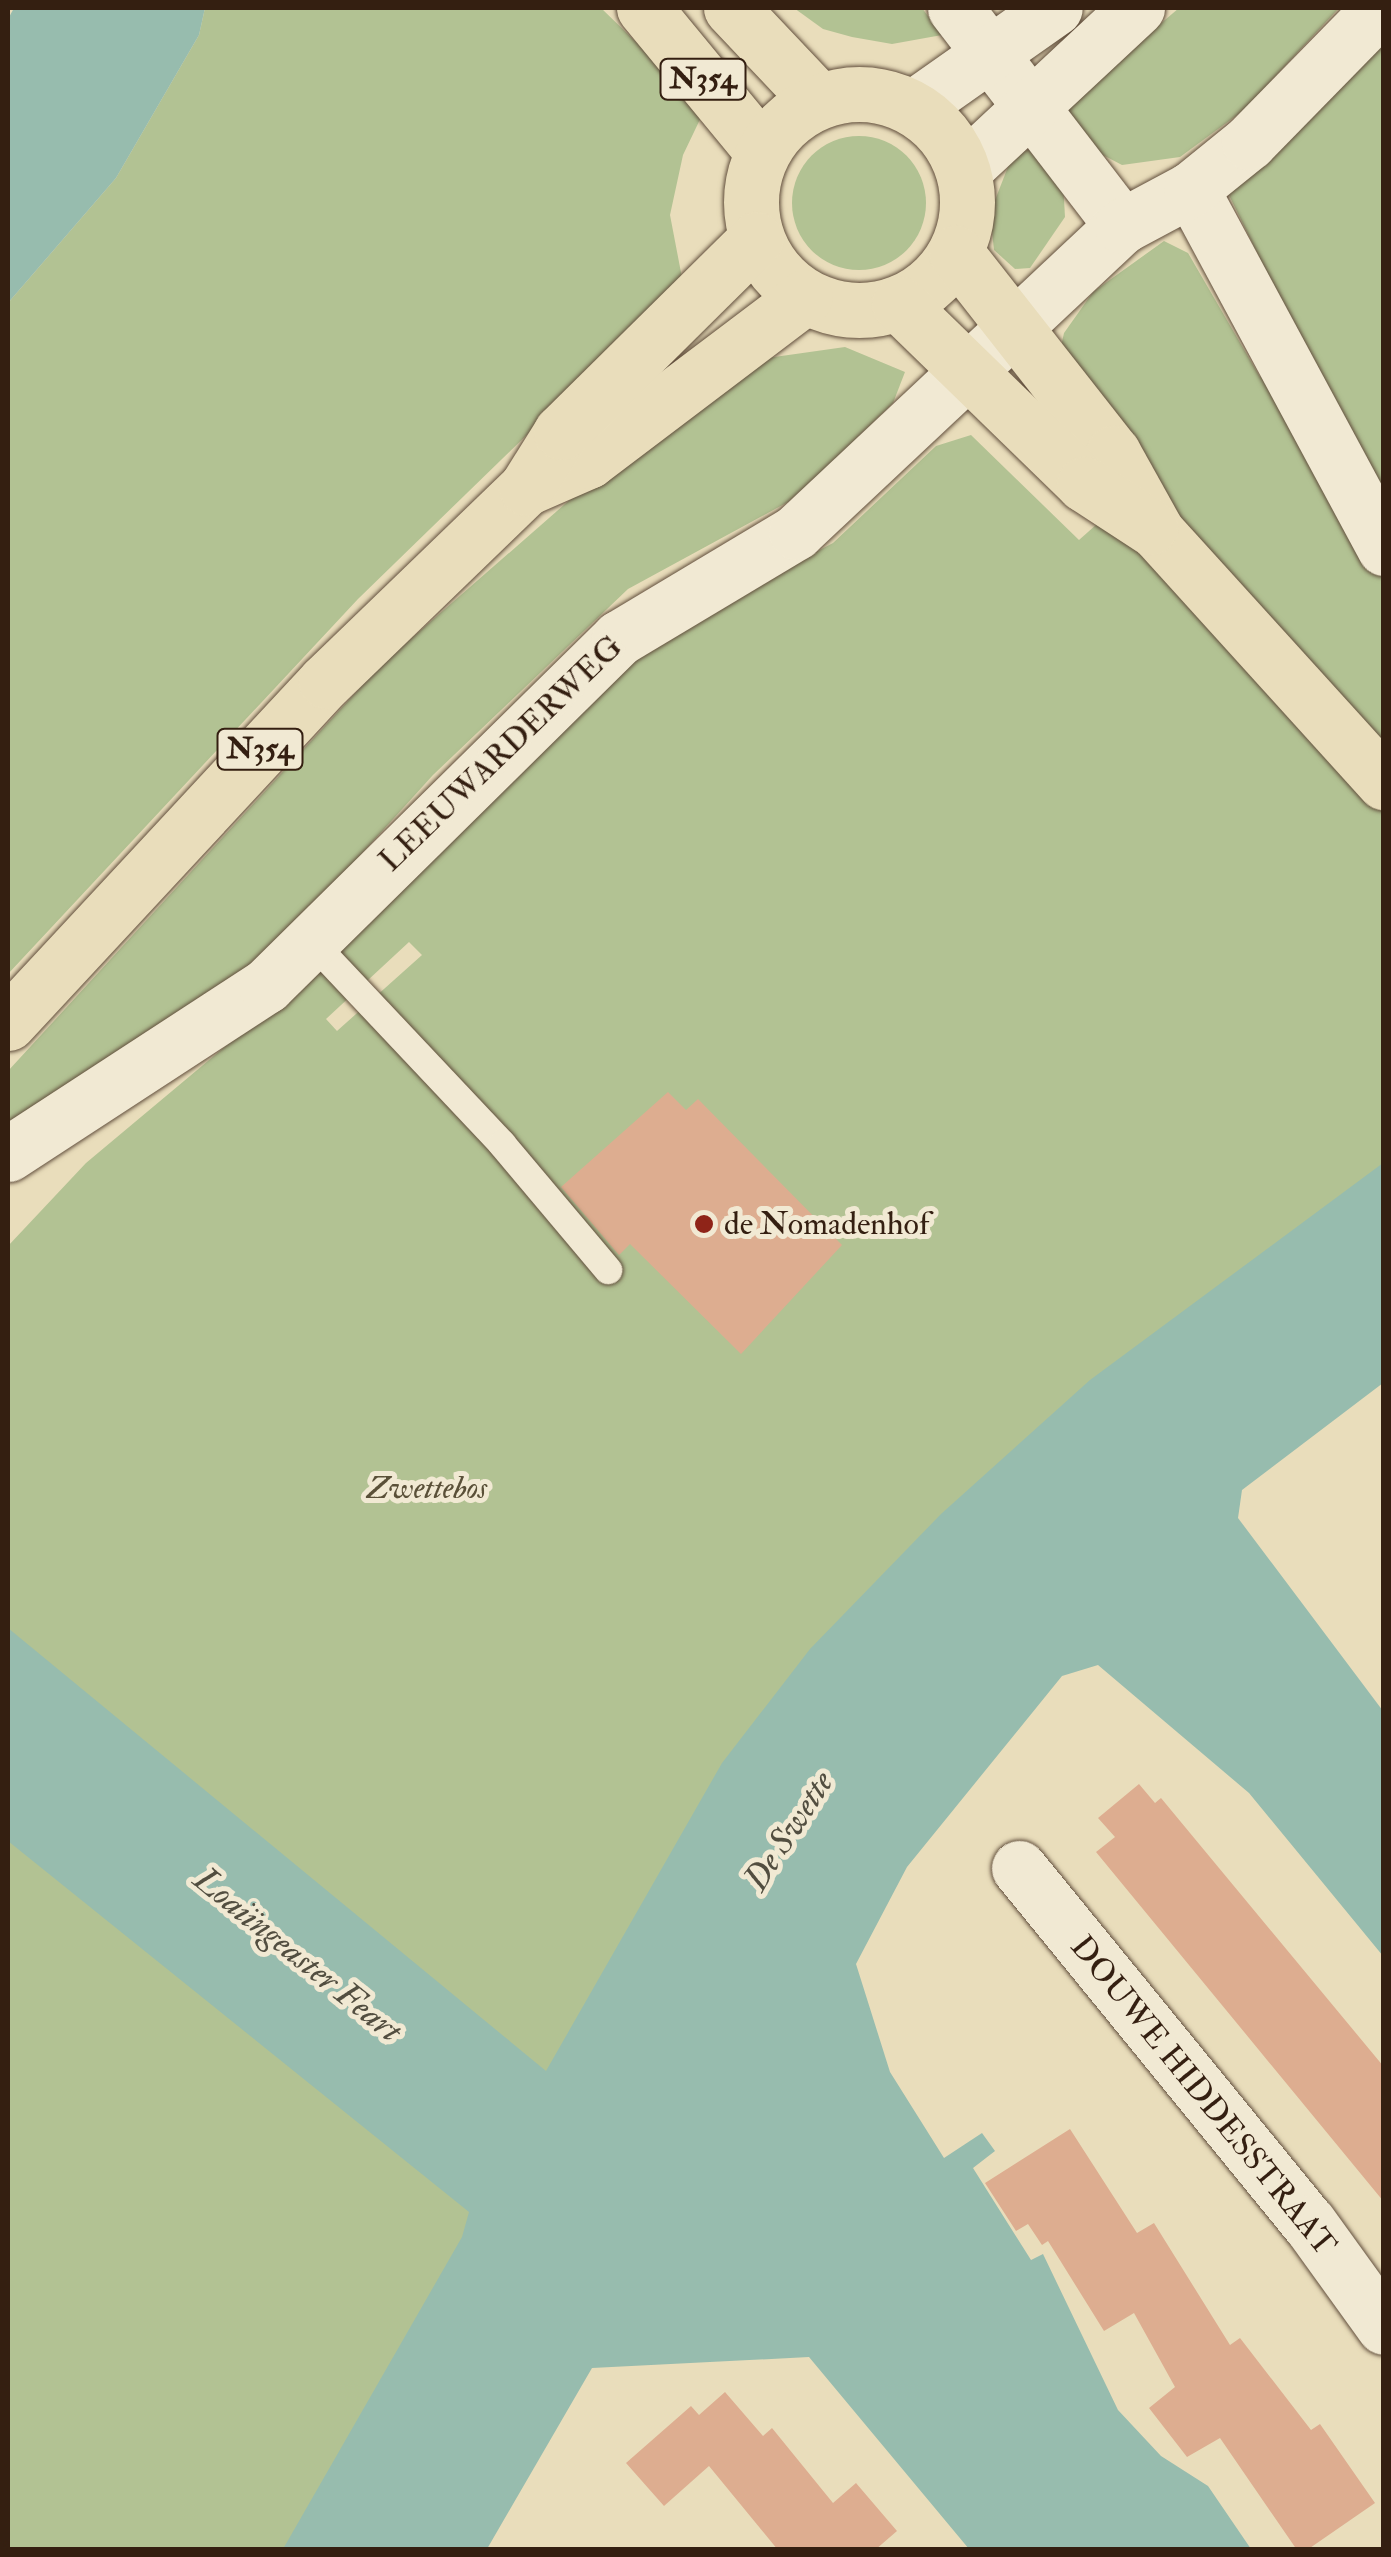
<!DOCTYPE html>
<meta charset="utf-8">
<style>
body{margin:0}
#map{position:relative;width:1391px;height:2557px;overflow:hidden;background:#e9ddbb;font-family:"IM FELL Double Pica",serif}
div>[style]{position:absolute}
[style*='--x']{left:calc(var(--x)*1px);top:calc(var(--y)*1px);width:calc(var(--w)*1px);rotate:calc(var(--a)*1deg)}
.green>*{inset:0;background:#b2c293}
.round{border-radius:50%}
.water>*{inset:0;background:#97bcae}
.building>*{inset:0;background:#ddad90}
.roads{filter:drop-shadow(0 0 2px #614e3c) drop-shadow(0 0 2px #614e3c)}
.service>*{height:28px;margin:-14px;padding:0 14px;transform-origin:14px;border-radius:14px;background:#f1e9d3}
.minor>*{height:55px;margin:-27.5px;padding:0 27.5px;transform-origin:27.5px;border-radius:27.5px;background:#f1e9d3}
.secondary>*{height:55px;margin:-27.5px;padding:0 27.5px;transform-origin:27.5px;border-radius:27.5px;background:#f1e9d3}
.primary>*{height:55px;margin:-27.5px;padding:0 27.5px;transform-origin:27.5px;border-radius:27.5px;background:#e9ddbb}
.primary>.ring{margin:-27.5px;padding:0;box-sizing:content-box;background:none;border:55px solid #e9ddbb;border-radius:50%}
.dots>*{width:28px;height:28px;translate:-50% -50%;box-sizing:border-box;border:5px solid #f1e9d3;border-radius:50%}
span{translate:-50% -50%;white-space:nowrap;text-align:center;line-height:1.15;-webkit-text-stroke:10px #f1e9d3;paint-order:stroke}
.shield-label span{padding:2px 8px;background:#f1e9d3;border:2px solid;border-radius:8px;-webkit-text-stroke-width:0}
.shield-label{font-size:30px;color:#341f11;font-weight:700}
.street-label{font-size:32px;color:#341f11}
.poi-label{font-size:32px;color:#341f11}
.left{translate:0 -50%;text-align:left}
.park-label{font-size:32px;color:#5a5038;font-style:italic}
.water-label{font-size:35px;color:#524e40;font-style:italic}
.frame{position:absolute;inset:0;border:10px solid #341f11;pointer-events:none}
</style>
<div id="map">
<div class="green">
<i style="clip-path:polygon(205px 8px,601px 8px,705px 109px,683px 155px,670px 215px,683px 283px,358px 599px,8px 974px,8px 303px,116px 178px,199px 35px)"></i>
<i style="clip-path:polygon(794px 8px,922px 8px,942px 35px,892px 44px,852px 37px,823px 29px)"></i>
<i style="clip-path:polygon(1179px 8px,1339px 8px,1244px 110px,1180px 157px,1122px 165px,1080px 143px,1058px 111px)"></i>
<i style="clip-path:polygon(evenodd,1383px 22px,1383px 1204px,292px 2549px,8px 2549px,8px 1246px,86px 1163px,300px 984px,666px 630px,833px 543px,936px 446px,971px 435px,1079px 540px,1151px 476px,1060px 351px,1064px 333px,1093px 292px,1164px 241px,1188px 253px,1260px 377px,1300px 341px,1229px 195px,1383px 22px,409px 942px,422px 955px,337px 1031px,326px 1019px,409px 942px)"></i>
<i class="round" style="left:792px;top:136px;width:134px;height:134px"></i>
<i style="clip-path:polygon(1035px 148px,1063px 182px,1065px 217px,1030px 268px,1015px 269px,994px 250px,990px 213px,1013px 154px)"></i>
<i style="clip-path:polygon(845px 347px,905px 372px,893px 403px,823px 471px,788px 502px,628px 589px,433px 775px,259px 967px,8px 1135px,8px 1071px,381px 665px,621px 455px,753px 360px)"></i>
</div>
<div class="water">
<i style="clip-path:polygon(14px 8px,205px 8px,199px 35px,116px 178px,8px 303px,8px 19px)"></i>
<i style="clip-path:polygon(1383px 1163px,1383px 1383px,1242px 1490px,1238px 1518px,1383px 1711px,1383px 1956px,1249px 1793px,1098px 1665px,1062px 1676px,907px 1867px,856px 1964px,890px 2072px,944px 2158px,982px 2133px,995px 2151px,973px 2168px,1031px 2260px,1043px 2254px,1118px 2410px,1161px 2456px,1208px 2486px,1251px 2549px,969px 2549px,809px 2357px,592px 2368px,487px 2549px,283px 2549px,462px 2237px,469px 2212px,8px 1841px,8px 1628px,546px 2071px,722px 1763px,810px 1649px,941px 1514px,1090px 1380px)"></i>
</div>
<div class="building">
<i style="clip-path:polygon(668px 1092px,686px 1110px,698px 1099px,842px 1245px,741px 1354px,630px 1244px,619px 1255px,561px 1187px)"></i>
<i style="clip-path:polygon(1139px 1784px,1155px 1803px,1161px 1798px,1384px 2067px,1384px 2202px,1096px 1852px,1115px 1837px,1098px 1818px)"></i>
<i style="clip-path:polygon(1070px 2129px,1137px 2233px,1154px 2223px,1230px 2345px,1240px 2338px,1311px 2430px,1320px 2424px,1375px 2503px,1307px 2550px,1297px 2550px,1220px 2438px,1187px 2457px,1149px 2408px,1175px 2387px,1134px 2313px,1104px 2331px,1048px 2241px,1042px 2245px,1028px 2224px,1016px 2231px,985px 2183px)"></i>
<i style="clip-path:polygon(725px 2392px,763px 2436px,772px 2428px,833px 2503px,856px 2483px,897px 2531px,875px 2550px,778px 2550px,709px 2466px,664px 2506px,626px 2463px,691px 2406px,699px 2415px)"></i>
</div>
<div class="roads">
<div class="service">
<i style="--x:311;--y:941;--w:279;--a:46.7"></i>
<i style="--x:502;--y:1144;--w:165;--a:49.9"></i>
</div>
<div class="minor">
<i style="--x:955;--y:8;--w:275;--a:52.5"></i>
<i style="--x:1191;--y:189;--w:408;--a:61.7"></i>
<i style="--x:8;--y:1154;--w:308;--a:-33.1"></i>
<i style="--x:266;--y:986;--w:496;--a:-44.6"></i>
<i style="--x:619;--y:638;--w:206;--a:-30.9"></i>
<i style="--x:796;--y:532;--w:447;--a:-43.2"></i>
<i style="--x:1122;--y:226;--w:78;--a:-28.2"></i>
<i style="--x:1191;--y:189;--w:75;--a:-39"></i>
<i style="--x:1249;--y:142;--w:187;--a:-45.6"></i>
<i style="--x:1019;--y:1868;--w:458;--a:50.8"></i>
<i style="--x:1309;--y:2223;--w:128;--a:54.2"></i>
</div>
<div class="secondary">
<i style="--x:914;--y:107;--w:172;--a:-35.1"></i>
<i style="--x:963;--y:170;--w:238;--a:-43"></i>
</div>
<div class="primary">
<i style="--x:644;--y:8;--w:185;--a:50.5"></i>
<i style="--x:731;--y:8;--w:128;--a:46.6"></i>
<i class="ring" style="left:751px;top:94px;width:161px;height:161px"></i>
<i style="--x:956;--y:253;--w:254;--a:51.9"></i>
<i style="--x:1113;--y:453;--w:90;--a:60.9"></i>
<i style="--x:1157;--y:532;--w:338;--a:47.8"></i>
<i style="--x:899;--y:304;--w:258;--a:44.2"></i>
<i style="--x:1084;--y:484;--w:79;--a:33.1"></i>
<i style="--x:526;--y:488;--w:68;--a:-23.5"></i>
<i style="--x:588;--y:461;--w:272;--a:-37.1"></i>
<i style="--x:8;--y:1023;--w:467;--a:-47.1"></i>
<i style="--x:326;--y:681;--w:278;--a:-44"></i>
<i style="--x:526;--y:488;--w:66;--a:-58"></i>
<i style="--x:561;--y:432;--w:274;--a:-44.7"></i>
</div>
</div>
<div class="dots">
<i style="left:704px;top:1224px;background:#8f2418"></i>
</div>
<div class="shield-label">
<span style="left:703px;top:79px">N354</span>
<span style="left:260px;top:749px">N354</span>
</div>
<div class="street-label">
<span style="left:501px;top:754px;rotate:-44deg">LEEUWARDERWEG</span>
<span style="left:1203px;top:2096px;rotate:51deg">DOUWE HIDDESSTRAAT</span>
</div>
<div class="poi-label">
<span class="left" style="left:724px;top:1224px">de Nomadenhof</span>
</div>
<div class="park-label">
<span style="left:427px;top:1488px">Zwettebos</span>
</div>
<div class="water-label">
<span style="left:789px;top:1831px;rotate:-57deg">De Swette</span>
<span style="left:298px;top:1955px;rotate:39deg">Loaiïngeaster Feart</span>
</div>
<div class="frame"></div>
</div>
